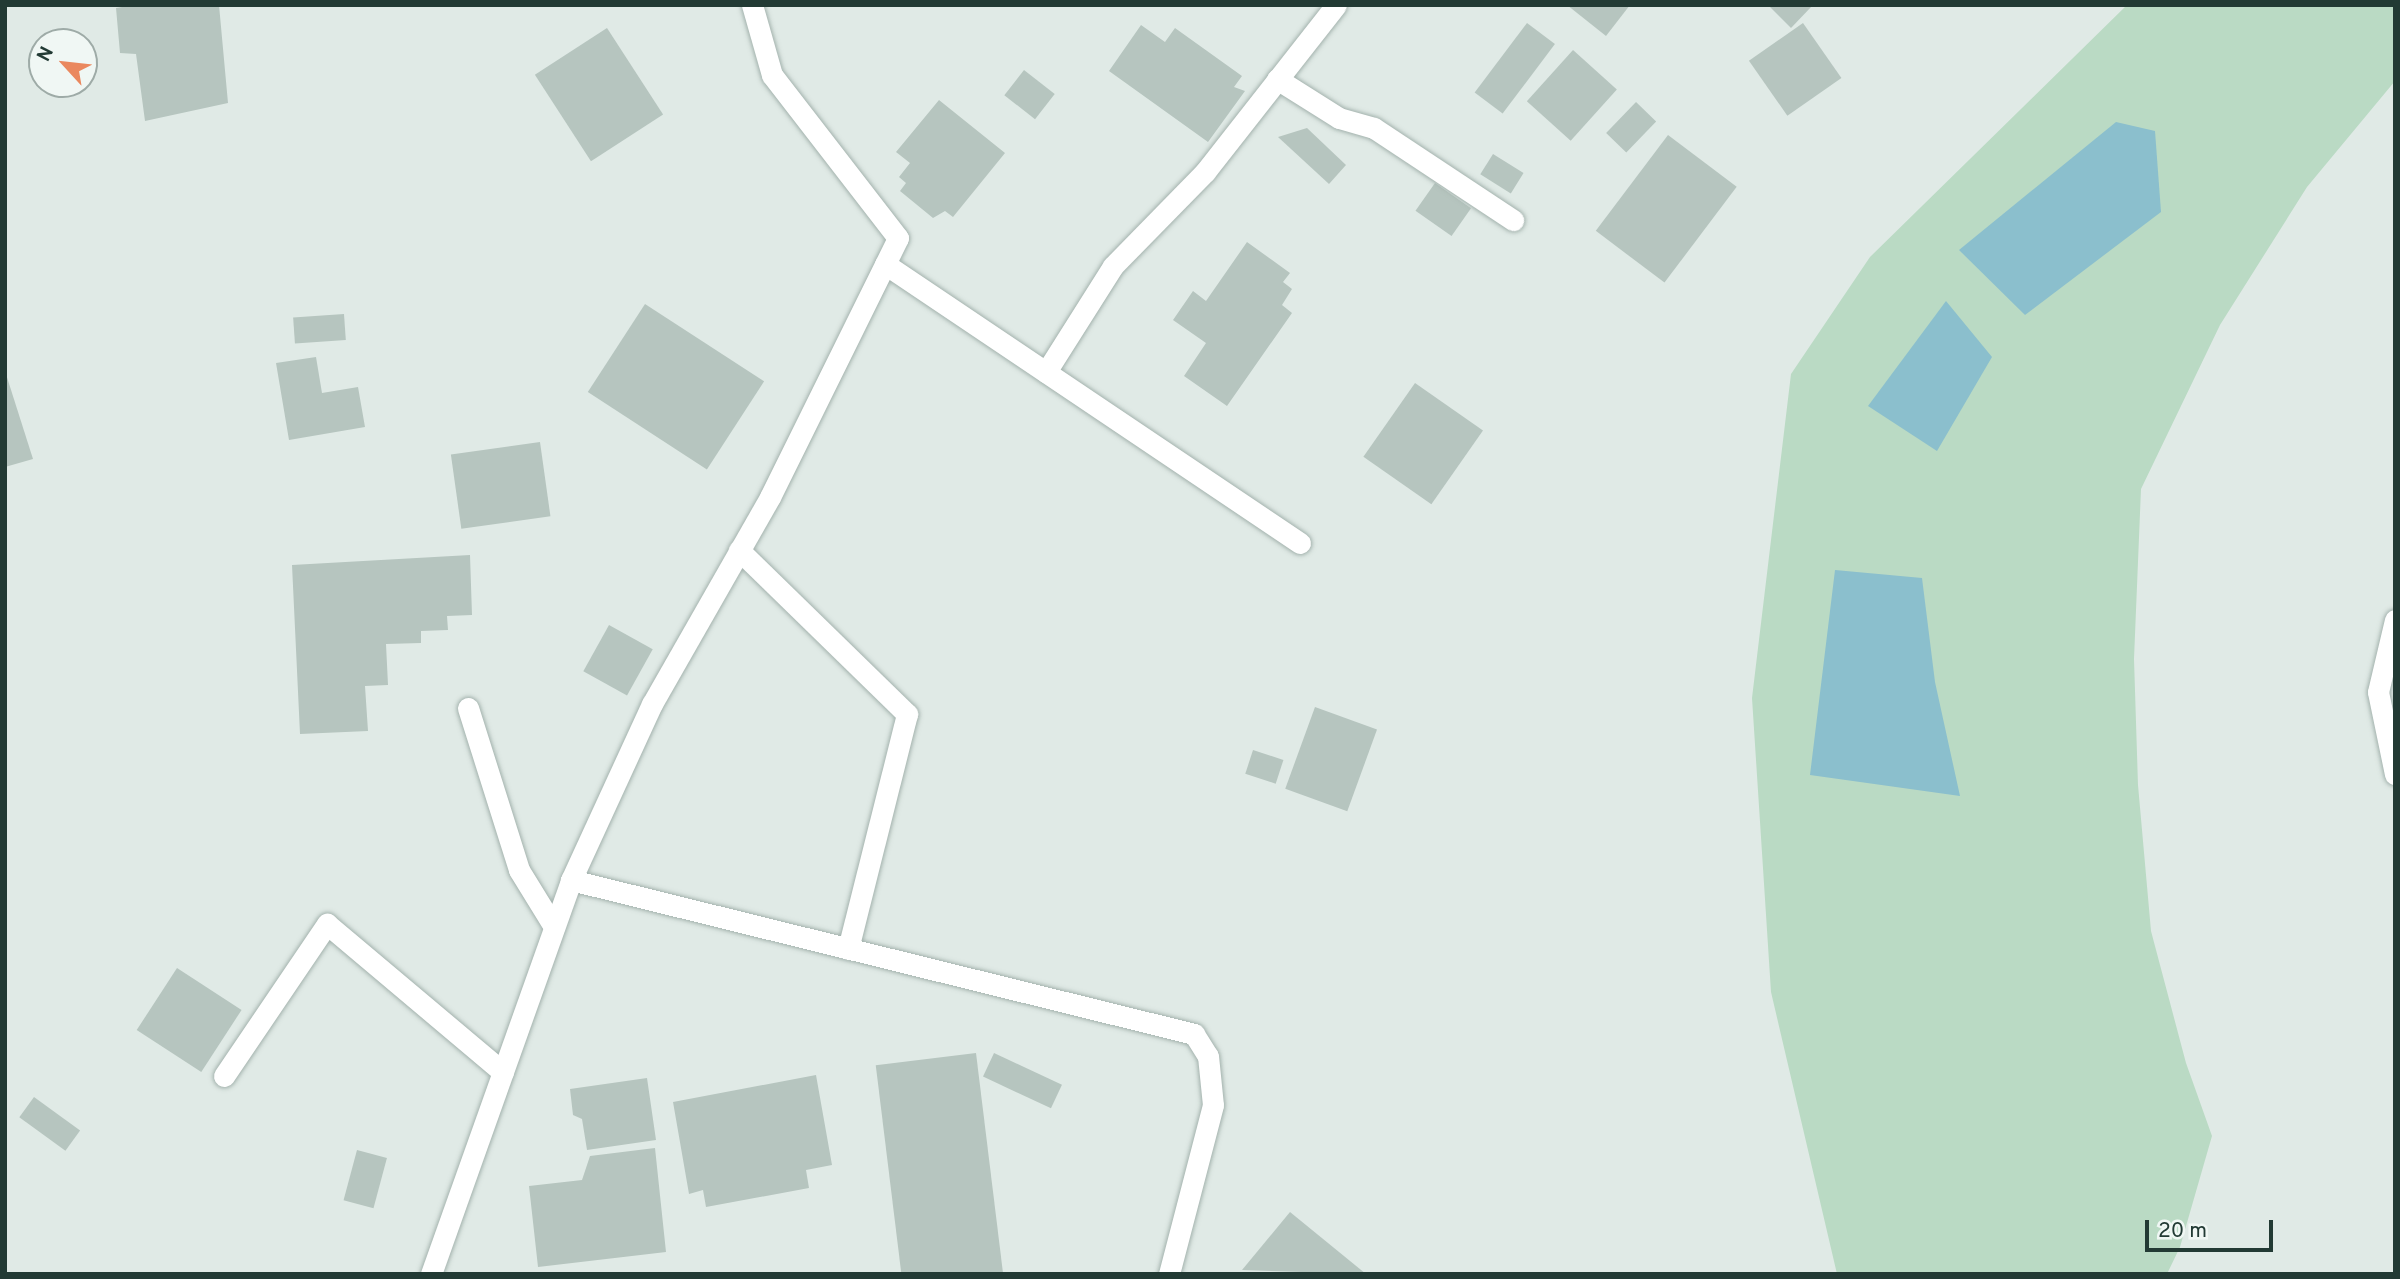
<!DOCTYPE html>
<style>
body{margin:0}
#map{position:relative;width:2400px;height:1279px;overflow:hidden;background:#e0eae6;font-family:Overpass,sans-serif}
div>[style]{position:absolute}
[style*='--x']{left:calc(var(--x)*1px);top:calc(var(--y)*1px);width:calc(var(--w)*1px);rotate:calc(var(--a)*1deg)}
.green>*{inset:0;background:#badac4}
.water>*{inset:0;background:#8bbfcd}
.building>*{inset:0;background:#b6c5bf;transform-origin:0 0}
.roads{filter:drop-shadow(0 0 2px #a3b2ad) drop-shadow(0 0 2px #a3b2ad)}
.minor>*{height:21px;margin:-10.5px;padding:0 10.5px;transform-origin:10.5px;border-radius:10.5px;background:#fff}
span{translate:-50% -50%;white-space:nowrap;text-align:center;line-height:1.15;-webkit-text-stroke:7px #f0f7f4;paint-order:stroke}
.frame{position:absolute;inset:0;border:7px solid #223a34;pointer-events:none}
.north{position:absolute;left:28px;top:28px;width:70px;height:70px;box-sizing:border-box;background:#f0f7f4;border:2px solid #9eaba7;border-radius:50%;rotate:297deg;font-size:19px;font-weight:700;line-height:28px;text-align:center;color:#223a34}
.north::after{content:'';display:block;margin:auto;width:24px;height:32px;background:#ea885e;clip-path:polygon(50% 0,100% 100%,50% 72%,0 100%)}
.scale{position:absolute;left:2145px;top:1220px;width:128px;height:32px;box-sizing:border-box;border:4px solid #223a34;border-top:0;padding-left:9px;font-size:21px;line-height:24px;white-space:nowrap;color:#223a34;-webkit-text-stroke:5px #f0f7f4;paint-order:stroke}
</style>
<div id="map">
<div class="green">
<i style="clip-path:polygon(2127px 5px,2395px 5px,2395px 81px,2307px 187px,2220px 325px,2141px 489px,2134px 659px,2138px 785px,2151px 931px,2186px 1063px,2212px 1136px,2180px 1247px,2167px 1274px,1837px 1274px,1771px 992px,1752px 698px,1791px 374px,1870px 257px)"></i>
</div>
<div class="water">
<i style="clip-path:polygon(2116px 122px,2155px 131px,2161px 212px,2025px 315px,1959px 250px)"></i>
<i style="clip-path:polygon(1946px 301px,1992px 357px,1937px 451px,1868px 406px)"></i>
<i style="clip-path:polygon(1835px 570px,1922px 578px,1935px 682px,1960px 796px,1810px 775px)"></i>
</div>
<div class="building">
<i style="clip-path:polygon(134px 5px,219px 5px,228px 103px,145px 121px,136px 54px,120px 53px,116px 8px)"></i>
<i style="clip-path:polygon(1567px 5px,1630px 5px,1606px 36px)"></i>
<i style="clip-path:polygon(1768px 5px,1813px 5px,1791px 28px)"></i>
<i style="left:1527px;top:23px;width:35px;height:87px;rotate:37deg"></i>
<i style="left:1803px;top:23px;width:67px;height:66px;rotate:55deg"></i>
<i style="clip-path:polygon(1141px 25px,1165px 42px,1175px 28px,1242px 76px,1234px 87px,1245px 91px,1208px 142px,1109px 71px)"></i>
<i style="left:607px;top:28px;width:103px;height:86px;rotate:57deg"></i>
<i style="left:1573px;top:50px;width:59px;height:69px;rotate:42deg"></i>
<i style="left:1024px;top:70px;width:39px;height:32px;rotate:38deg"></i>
<i style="clip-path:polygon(939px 100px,1005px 153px,953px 217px,945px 211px,933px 218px,900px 191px,906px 183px,899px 177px,910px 163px,896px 152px)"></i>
<i style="left:1636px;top:102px;width:28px;height:43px;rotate:44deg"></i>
<i style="clip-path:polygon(1307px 128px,1346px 165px,1329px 184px,1278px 137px)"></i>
<i style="left:1668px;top:135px;width:86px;height:120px;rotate:37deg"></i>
<i style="left:1493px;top:154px;width:36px;height:24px;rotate:32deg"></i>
<i style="left:1435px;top:183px;width:44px;height:34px;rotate:35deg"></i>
<i style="clip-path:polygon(1247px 242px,1290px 273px,1283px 282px,1292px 289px,1282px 305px,1292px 313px,1227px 406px,1184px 376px,1206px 343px,1173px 320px,1193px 291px,1206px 301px)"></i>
<i style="left:645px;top:304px;width:142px;height:105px;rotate:33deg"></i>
<i style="left:344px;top:314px;width:26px;height:51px;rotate:86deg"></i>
<i style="clip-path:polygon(316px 357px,322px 393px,358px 387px,365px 427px,289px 440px,276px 363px)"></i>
<i style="clip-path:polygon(5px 371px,33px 459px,5px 467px)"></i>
<i style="left:1415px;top:383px;width:83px;height:90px;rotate:35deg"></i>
<i style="left:540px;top:442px;width:75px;height:90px;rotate:82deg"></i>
<i style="clip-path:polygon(470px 555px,472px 615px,447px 616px,448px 630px,421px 631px,421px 643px,386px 644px,388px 685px,365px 686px,368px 731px,300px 734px,292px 565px)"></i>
<i style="left:609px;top:625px;width:50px;height:53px;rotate:29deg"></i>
<i style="left:1315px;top:707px;width:66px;height:87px;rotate:20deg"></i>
<i style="left:1253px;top:750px;width:32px;height:25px;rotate:18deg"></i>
<i style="left:177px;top:968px;width:77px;height:74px;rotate:33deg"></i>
<i style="left:976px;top:1053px;width:223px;height:101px;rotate:83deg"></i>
<i style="left:994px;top:1053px;width:75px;height:26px;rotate:25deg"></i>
<i style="clip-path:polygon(816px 1075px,832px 1165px,806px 1170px,809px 1188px,706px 1207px,703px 1190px,689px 1194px,673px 1102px)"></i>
<i style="clip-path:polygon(647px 1078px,656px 1140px,587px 1150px,582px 1119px,573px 1115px,570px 1089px)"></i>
<i style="left:34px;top:1097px;width:57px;height:25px;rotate:36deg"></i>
<i style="clip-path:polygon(655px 1148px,666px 1252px,538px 1267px,529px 1186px,582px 1180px,590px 1156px)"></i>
<i style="left:357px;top:1150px;width:31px;height:52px;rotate:15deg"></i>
<i style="clip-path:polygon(1290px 1212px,1366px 1274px,1242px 1270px)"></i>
</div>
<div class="roads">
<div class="minor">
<i style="--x:1277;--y:79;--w:73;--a:32.2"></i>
<i style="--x:1339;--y:118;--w:36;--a:16"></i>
<i style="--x:1374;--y:128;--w:167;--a:33.5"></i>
<i style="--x:885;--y:264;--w:500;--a:33.91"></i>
<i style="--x:1046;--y:372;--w:125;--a:-57.7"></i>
<i style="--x:1113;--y:266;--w:132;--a:-45.6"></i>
<i style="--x:1205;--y:172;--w:212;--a:-51.9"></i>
<i style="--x:739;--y:550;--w:235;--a:44.3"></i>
<i style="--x:907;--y:714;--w:242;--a:104.1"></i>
<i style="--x:2395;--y:620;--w:74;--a:103.3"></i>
<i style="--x:2378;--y:692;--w:84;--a:78.3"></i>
<i style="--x:468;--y:708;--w:170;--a:72.5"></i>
<i style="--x:519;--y:870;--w:67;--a:58.4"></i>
<i style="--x:571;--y:880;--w:642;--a:13.88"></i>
<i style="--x:1194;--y:1034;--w:26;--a:58"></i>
<i style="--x:1208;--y:1056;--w:49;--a:84.2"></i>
<i style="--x:1213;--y:1105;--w:175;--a:104.6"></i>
<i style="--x:224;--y:1076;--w:184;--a:-55.9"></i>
<i style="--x:327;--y:924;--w:230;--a:40.1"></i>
<i style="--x:431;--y:1274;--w:418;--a:-70.4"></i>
<i style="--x:571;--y:880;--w:194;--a:-65.3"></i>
<i style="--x:652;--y:704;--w:238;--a:-60.3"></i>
<i style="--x:770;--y:497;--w:289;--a:-63.7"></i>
<i style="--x:898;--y:238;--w:206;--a:-127.7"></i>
<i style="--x:772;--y:75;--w:73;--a:-105.9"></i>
</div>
</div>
<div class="frame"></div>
<div class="north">N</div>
<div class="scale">20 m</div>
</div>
